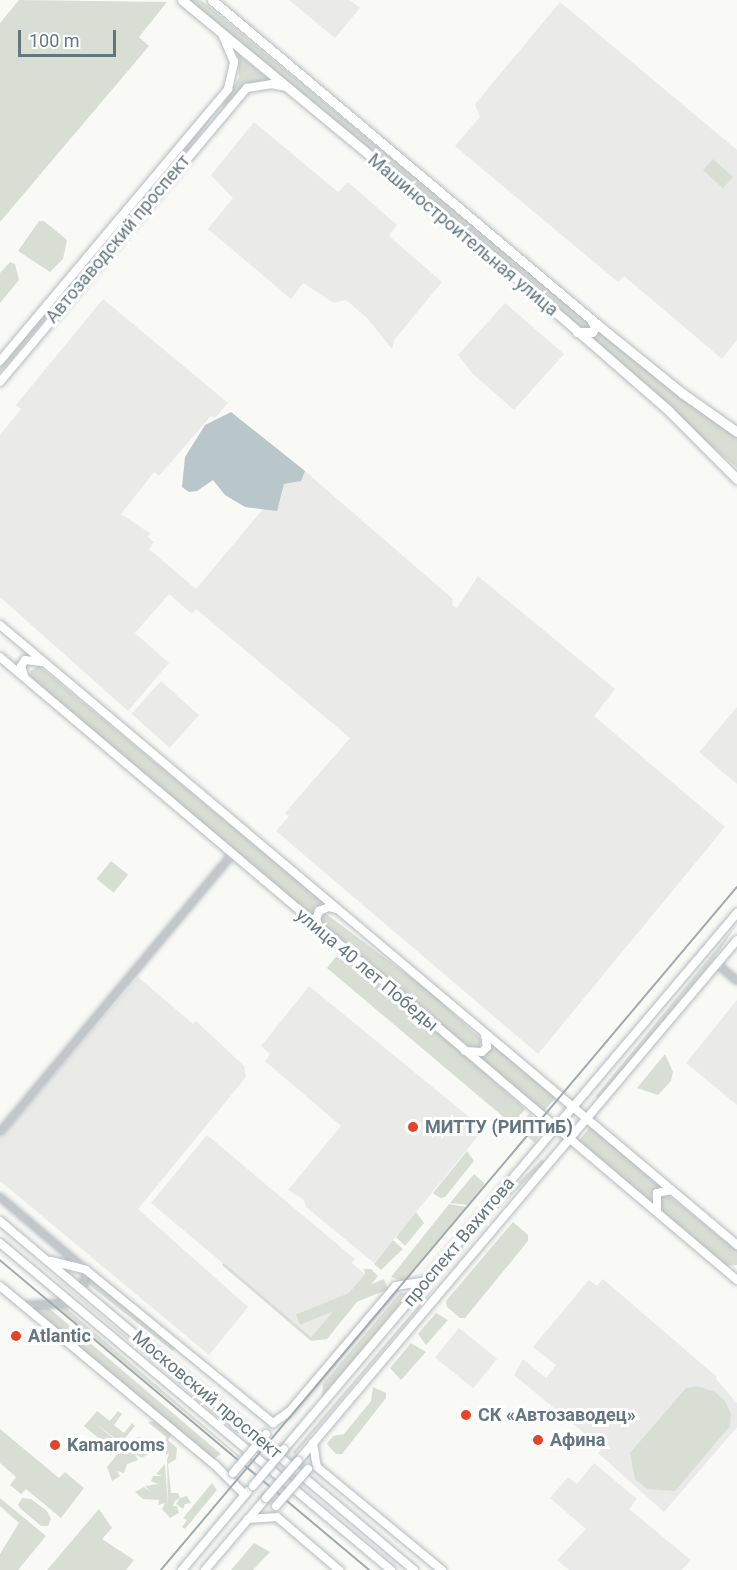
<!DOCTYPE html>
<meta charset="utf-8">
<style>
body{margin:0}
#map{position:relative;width:737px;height:1570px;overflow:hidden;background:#f9f9f6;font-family:Roboto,sans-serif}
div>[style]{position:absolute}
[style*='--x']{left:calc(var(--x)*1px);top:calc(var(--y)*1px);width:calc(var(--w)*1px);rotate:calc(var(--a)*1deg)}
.built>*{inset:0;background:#eaeae9;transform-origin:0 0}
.green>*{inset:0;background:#d9ded5;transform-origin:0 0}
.water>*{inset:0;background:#b9c7ca}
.roads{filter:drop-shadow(0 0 2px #b5bbbf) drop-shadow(0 0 2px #b5bbbf)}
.street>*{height:6px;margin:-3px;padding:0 3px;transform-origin:3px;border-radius:3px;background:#c2c7ca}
.secondary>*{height:8px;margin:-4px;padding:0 4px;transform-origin:4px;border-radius:4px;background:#fff}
.primary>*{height:9px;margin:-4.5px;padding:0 4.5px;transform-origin:4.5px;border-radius:4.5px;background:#fff}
.tram>*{height:1.5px;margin:-0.75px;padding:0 0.75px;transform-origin:0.75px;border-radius:0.75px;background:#a1aaae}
.bridges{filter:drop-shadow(0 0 2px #b5bbbf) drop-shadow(0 0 2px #b5bbbf)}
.secondary-bridge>*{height:8px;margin:-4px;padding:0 4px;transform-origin:4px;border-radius:4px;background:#fff}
.dots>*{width:16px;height:16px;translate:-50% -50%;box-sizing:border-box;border:3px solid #fff;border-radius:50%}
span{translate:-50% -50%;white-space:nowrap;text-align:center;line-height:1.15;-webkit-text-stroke:6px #fff;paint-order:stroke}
.street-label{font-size:18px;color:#647781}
.poi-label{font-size:18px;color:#647781;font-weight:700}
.left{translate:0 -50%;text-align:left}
.scale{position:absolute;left:18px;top:30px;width:98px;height:27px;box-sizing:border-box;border:3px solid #647781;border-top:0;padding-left:8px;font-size:18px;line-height:21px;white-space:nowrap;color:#647781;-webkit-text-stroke:4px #fff;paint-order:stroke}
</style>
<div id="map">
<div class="built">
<i style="clip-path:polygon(289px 0,350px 0,360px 8px,335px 38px)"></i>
<i style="clip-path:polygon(560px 2px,737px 150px,737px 340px,722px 359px,624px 276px,618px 282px,455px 146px,480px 117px,475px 104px)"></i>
<i style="clip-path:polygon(254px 122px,338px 192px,348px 182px,397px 225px,389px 236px,442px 282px,395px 339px,392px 349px,367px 318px,346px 300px,334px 303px,303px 283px,291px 299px,208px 229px,233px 198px,211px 175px)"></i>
<i style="clip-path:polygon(103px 299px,228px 403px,215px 418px,211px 416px,159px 476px,154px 472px,121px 514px,150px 533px,148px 537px,154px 542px,149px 549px,196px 589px,299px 466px,453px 599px,452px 605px,457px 608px,478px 576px,615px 689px,594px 716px,725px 827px,538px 1054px,276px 831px,289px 816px,285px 813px,350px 738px,344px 733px,196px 609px,192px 614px,169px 594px,135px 633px,169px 663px,128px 711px,0 597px,0 435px,21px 409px,16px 405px)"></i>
<i style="clip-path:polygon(505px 303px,564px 354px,514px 410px,473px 374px,458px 355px)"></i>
<i style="left:161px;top:681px;width:51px;height:44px;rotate:42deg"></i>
<i style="clip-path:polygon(737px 707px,737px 784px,699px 752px)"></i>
<i style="clip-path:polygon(138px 977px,193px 1024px,196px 1021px,244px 1066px,246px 1077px,138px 1209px,248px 1307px,209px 1355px,0 1181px,0 1138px)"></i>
<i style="clip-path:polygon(309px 986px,484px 1129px,374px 1263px,306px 1207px,304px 1200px,288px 1190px,341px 1126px,265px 1061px,270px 1054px,261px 1046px)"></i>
<i style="clip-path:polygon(737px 1000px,737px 1105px,686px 1063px)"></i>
<i style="clip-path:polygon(207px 1135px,355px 1259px,352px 1263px,365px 1274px,311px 1337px,151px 1203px)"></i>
<i style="clip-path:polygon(603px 1279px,717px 1377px,716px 1379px,737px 1403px,737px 1427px,664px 1512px,598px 1453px,602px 1448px,514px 1375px,523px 1359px,546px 1378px,556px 1365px,533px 1347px,589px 1280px,597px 1286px)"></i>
<i style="left:459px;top:1328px;width:49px;height:38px;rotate:39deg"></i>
<i style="clip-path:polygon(594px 1463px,637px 1499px,629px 1509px,691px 1560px,682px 1570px,569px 1570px,557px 1560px,586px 1529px,550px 1498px,568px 1477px,577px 1484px)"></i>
</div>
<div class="green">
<i style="clip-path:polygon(19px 0,167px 2px,139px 37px,149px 46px,0 222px,0 23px)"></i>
<i style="clip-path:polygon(189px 0,201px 0,589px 322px,589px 327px,582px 329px)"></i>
<i style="clip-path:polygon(238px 54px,272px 82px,245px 86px,224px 107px,222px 105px,239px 78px)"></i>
<i style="clip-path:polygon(216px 111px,189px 149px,0 373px,0 367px)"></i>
<i style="left:713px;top:159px;width:27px;height:15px;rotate:42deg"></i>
<i style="clip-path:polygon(39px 221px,44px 221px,67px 240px,63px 259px,50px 272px,18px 251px)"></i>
<i style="clip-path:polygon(10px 262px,15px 264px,19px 280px,0 303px,0 273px)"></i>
<i style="clip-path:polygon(599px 332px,737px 436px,737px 468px,590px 341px)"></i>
<i style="clip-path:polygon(39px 666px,323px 902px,311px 920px,31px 677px,30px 671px)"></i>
<i style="left:111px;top:861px;width:22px;height:23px;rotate:39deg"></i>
<i style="clip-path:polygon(325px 913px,432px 993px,481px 1039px,480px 1048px,473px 1050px,370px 967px,323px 926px,321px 919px)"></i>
<i style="clip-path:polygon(737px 924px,712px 962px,599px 1098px,596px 1096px)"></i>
<i style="clip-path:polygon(339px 953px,466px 1055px,525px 1109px,513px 1125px,327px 968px)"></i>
<i style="left:492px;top:1043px;width:84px;height:20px;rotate:41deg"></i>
<i style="clip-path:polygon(665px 1054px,673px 1072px,671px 1081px,658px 1095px,637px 1088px)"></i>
<i style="clip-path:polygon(530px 1113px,542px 1128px,535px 1143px,517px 1128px)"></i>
<i style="clip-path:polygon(591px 1126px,662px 1187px,652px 1193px,650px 1202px,577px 1143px)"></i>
<i style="clip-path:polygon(467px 1151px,474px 1161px,445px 1197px,440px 1198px,433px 1193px)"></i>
<i style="left:542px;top:1159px;width:4px;height:114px;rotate:45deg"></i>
<i style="clip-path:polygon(474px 1174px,485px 1184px,468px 1205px,450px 1203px)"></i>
<i style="clip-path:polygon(667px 1194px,737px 1250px,737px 1265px,726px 1266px,661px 1211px,659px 1197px)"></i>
<i style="clip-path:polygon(449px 1204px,467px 1207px,404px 1281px,391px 1277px)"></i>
<i style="clip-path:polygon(416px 1212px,424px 1223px,405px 1246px,396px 1237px)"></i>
<i style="clip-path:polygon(513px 1222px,528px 1235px,528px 1241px,465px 1318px,460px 1318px,447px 1307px,446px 1301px)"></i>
<i style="clip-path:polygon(0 1231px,239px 1432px,238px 1434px)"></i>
<i style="clip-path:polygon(393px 1240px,403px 1249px,381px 1270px,374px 1264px)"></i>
<i style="clip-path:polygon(224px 1263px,311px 1337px,365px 1274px,364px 1269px,371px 1269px,378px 1276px,327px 1339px,311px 1341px,222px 1265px)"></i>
<i style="clip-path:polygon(88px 1276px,176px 1347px,173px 1351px,93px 1288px,85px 1281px)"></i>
<i style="left:384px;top:1279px;width:11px;height:95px;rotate:68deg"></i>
<i style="clip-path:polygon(435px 1286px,421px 1306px,295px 1454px,293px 1452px)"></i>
<i style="clip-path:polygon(410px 1292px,322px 1397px,323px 1384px,400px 1293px)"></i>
<i style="clip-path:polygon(53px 1304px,61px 1304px,240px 1456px,239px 1458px)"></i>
<i style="clip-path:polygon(30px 1308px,49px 1308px,221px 1454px,212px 1460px)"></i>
<i style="clip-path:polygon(436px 1313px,448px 1320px,426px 1345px,418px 1334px)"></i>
<i style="clip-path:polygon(411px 1343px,426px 1352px,401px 1380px,390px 1368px)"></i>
<i style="clip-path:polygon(697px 1386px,715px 1392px,725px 1401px,731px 1414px,730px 1426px,675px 1491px,647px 1489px,635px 1479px,630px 1453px,686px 1388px)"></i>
<i style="clip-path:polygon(373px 1387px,386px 1393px,386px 1398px,342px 1454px,336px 1454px,327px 1444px,333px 1436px,344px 1434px,371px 1401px)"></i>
<i style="clip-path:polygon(97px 1411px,110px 1421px,118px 1411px,122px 1414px,114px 1425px,124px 1433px,132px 1423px,135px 1426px,121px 1443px,95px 1423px,120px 1444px,111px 1455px,99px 1445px,102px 1441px,84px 1426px)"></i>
<i style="clip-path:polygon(154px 1421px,172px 1435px,168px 1440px,177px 1448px,176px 1459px,168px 1464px,171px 1493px,178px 1493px,180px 1498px,187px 1496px,191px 1503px,185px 1504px,183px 1509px,176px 1504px,180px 1498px,175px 1501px,173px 1506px,177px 1506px,179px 1513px,170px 1518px,162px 1509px,165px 1503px,158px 1505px,159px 1500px,143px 1499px,135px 1492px,144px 1487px,151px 1492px,145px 1486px,158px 1484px,151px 1481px,153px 1476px,162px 1476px,156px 1474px,165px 1464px,168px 1506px,167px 1460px,169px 1453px,166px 1455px,166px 1437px,148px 1422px)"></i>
<i style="clip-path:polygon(0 1429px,59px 1478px,65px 1472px,84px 1488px,61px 1518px,26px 1489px,21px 1494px,10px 1485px,16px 1477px,0 1463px)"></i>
<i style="clip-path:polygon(140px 1437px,155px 1450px,142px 1458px,135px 1454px,138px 1460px,127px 1464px,124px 1473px,117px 1471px,120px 1476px,112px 1481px,107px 1467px,124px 1446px,129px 1448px,131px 1439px)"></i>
<i style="clip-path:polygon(212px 1483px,217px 1490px,185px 1529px,182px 1527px,187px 1520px,183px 1518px)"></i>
<i style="clip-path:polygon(0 1498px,46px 1536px,18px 1570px,0 1570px,0 1554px,19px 1523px,0 1506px)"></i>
<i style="clip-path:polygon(22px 1498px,31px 1499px,47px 1511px,51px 1519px,48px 1526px,41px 1526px,21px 1509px,18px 1505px)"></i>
<i style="clip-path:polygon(99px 1509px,112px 1528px,102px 1539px,134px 1560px,126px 1570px,47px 1570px)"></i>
<i style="clip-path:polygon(254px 1543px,270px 1552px,253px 1570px,231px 1570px)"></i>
</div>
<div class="water">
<i style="clip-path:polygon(231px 412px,305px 471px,301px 481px,284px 484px,277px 511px,245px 507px,225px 495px,213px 480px,197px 491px,189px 492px,182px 487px,185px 457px,205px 425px)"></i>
</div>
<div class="roads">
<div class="street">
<i style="--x:717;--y:964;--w:26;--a:40"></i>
<i style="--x:0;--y:1132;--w:360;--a:-50.1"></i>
<i style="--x:0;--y:1197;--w:113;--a:40.3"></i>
<i style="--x:86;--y:1270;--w:21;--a:98"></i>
<i style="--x:23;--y:1305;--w:50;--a:-2.3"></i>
</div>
<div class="secondary">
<i style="--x:0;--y:361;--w:355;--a:-50"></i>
<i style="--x:228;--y:89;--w:28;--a:-77"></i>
<i style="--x:234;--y:62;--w:30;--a:-113"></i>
<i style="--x:0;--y:382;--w:384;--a:-50"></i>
<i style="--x:247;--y:88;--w:24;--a:-9"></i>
<i style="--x:271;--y:84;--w:16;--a:11"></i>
<i style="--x:0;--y:625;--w:963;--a:40.07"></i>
<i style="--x:0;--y:657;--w:965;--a:40.21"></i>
<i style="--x:24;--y:676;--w:10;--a:-107"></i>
<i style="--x:21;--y:666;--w:7;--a:-56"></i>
<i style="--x:25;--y:660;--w:17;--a:7"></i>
<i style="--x:320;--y:930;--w:12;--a:-110"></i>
<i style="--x:316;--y:919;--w:9;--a:-69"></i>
<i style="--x:319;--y:911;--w:11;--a:-22"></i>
<i style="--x:329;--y:907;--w:7;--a:16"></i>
<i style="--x:465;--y:1051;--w:17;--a:3"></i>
<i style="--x:482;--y:1052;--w:7;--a:-45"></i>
<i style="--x:487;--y:1047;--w:13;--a:-99"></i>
<i style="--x:657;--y:1211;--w:18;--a:-90"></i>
<i style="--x:657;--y:1193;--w:15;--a:-11"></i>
<i style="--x:0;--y:1221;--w:541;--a:40.13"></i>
<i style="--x:0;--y:1243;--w:510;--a:39.91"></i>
<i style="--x:51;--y:1261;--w:36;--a:14"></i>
<i style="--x:86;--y:1270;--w:242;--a:39.3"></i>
<i style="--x:273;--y:1423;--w:19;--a:-35"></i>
<i style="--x:289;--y:1412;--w:165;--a:-49.7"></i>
<i style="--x:396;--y:1286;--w:30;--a:-9"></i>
<i style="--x:0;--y:1286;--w:280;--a:39.8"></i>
<i style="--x:215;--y:1465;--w:42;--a:45"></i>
<i style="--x:313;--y:1443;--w:24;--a:81"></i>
<i style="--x:317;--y:1467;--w:162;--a:39.5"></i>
<i style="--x:284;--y:1449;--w:702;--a:-49.8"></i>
<i style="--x:298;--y:1461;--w:681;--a:-49.88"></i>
<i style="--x:248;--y:1519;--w:29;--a:-4"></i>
<i style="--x:277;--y:1517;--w:82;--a:40.5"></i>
<i style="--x:182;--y:1570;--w:103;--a:-50.1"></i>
<i style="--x:205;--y:1570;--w:94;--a:-49.7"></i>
</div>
<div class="primary">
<i style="--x:182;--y:0;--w:417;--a:39.6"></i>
<i style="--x:503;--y:266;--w:219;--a:41.1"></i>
<i style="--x:668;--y:410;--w:98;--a:45"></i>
<i style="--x:212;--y:0;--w:505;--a:40.1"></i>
<i style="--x:598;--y:325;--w:108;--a:39"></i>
<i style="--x:682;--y:393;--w:67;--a:35.3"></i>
<i style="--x:577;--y:332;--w:15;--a:0"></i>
<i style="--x:592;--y:332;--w:6;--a:-59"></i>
<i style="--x:595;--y:327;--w:9;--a:-117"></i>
</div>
</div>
<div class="tram">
<i style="--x:0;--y:1260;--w:482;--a:40"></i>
<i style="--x:161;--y:1570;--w:893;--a:-49.86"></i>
</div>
<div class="bridges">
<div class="secondary-bridge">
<i style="--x:233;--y:1473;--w:51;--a:-49.8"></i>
<i style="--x:253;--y:1486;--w:48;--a:-50"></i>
<i style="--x:266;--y:1498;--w:49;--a:-49.1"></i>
<i style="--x:276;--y:1506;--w:49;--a:-49.1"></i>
</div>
</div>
<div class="dots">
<i style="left:413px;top:1127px;background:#e3452c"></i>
<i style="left:16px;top:1336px;background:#e3452c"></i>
<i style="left:466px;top:1415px;background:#e3452c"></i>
<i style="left:538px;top:1440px;background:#e3452c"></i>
<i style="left:55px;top:1445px;background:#e3452c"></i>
</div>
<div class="street-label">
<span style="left:463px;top:235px;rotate:40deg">Машиностроительная улица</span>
<span style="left:118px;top:239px;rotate:-50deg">Автозаводский проспект</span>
<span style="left:367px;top:970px;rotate:40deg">улица 40 лет Победы</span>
<span style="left:459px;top:1242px;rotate:-50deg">проспект Вахитова</span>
<span style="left:207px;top:1395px;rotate:40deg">Московский проспект</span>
</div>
<div class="poi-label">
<span class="left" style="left:425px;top:1127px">МИТТУ (РИПТиБ)</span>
<span class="left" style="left:28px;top:1336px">Atlantic</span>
<span class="left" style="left:478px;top:1415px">СК «Автозаводец»</span>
<span class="left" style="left:550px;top:1440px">Афина</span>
<span class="left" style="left:67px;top:1445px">Kamarooms</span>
</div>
<div class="scale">100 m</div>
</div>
